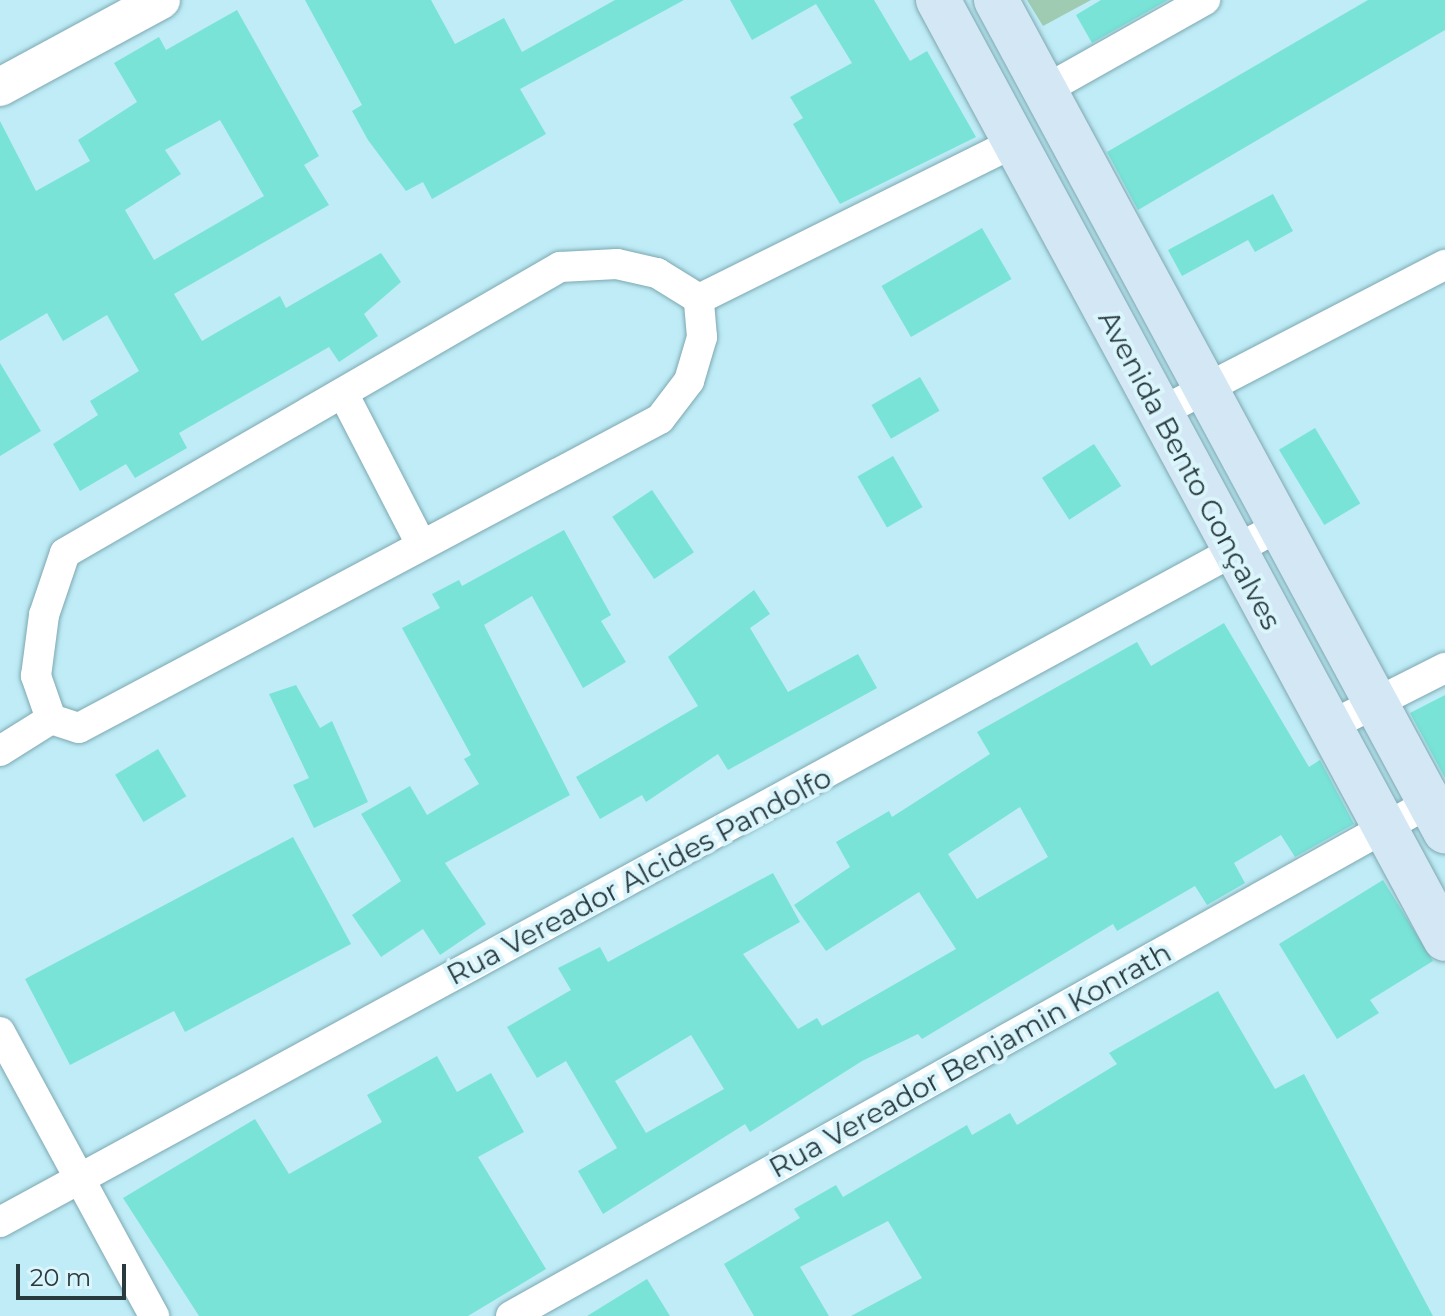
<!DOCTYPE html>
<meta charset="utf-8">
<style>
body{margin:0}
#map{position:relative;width:1445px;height:1316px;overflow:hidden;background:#bfecf6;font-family:Montserrat,sans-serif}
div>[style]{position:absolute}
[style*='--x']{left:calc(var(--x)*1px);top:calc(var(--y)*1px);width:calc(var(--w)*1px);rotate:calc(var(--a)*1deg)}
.green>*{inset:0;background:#9ecbb2}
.building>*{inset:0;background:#79e3d8;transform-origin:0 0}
.roads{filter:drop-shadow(0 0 2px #7da8b2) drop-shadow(0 0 2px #7da8b2)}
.minor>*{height:30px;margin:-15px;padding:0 15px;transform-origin:15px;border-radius:15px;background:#fff}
.tertiary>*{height:38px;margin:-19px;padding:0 19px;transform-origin:19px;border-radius:19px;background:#fff}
.secondary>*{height:44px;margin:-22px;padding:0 22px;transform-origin:22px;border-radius:22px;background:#d3e7f4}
span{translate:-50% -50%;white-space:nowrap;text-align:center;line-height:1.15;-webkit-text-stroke:8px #dbf5fc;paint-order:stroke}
.street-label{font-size:28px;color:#283a3e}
.scale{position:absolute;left:16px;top:1264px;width:110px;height:36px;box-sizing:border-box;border:4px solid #283a3e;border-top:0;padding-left:10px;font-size:24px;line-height:28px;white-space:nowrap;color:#283a3e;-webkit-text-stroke:6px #dbf5fc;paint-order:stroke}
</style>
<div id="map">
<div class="green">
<i style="clip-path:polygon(1027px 0,1091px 0,1043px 26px)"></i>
</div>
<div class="building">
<i style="clip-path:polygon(305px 0,431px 0,455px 44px,504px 18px,522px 52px,615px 0,684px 0,520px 89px,546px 134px,432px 199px,423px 182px,406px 191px,368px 140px,352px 111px,362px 105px)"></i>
<i style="clip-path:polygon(730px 0,874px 0,910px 61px,927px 51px,976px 137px,840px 204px,793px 124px,803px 118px,790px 97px,852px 63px,816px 4px,752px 40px)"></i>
<i style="clip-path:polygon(1101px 0,1168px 0,1092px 43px,1076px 15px)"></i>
<i style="clip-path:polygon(1368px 0,1445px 0,1445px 30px,1138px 210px,1107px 152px)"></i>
<i style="clip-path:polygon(evenodd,237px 10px,319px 156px,304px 165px,329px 205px,174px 294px,202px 341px,280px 296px,286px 308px,381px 253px,401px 282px,364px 314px,378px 336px,339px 362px,329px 347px,179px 433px,187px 448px,135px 478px,126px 464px,80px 491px,53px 444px,98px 415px,90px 401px,139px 371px,107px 315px,63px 341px,47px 313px,0 341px,0 121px,36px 191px,90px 161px,78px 140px,137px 102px,114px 63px,159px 37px,166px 50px,237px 10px,220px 120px,264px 196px,154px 260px,125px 210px,181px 174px,165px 150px,220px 120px)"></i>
<i style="clip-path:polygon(1273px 194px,1293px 231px,1255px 252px,1248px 240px,1182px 276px,1168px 250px)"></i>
<i style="left:982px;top:228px;width:59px;height:116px;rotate:60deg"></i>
<i style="clip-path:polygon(0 363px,41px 431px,0 456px)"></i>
<i style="left:920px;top:377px;width:39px;height:56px;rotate:60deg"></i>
<i style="left:1315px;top:428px;width:88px;height:42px;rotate:59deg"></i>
<i style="left:1094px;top:444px;width:50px;height:62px;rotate:57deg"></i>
<i style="left:893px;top:456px;width:59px;height:41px;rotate:60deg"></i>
<i style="left:652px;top:490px;width:75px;height:48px;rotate:56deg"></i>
<i style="clip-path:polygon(564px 530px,611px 615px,601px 621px,626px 662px,583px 688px,532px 596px,484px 625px,570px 795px,445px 863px,486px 924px,440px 955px,423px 929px,381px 957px,352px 915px,401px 881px,361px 814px,410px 786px,427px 815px,479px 784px,464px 759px,471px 755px,402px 628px,440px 608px,432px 594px,459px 580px,462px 586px)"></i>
<i style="clip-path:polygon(754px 590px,770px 614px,750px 628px,788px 692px,858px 654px,877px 688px,728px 770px,718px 754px,646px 802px,642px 795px,600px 819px,576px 777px,698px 706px,668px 657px)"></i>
<i style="clip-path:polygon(evenodd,1224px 623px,1309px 767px,1320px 760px,1354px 824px,1295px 857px,1281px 835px,1234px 863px,1245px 883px,1207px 905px,1195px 886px,1117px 931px,1113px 924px,922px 1039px,918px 1034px,862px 1061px,750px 1132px,745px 1124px,603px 1214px,578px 1171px,617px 1148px,566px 1061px,537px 1078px,507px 1027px,571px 990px,558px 968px,600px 947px,608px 962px,773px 873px,800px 922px,743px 954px,798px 1029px,817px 1018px,822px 1026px,956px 949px,919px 892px,826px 951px,794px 905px,850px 867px,836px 842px,889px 811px,892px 817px,990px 754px,977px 732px,1137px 642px,1151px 666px,1224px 623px,1020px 807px,1048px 857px,977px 899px,948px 854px,1020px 807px,1224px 623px,691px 1035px,724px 1089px,646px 1133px,615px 1081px,691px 1035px)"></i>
<i style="clip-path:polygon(296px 685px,320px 728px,332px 721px,368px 802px,314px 828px,293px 785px,309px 778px,269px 694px)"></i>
<i style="clip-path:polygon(1445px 695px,1445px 778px,1410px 713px)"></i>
<i style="left:158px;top:749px;width:55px;height:50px;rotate:59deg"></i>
<i style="clip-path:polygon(293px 837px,351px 944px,185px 1032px,174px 1011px,70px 1065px,25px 979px)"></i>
<i style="clip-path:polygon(1383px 880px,1433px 961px,1370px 1000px,1379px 1013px,1337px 1039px,1279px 944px)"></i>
<i style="clip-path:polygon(1218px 991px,1275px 1089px,1304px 1074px,1433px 1316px,851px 1316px,922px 1278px,888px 1221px,800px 1267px,829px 1316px,754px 1316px,724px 1264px,800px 1218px,794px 1209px,836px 1185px,843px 1197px,967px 1125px,972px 1135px,1010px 1113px,1017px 1125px,1117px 1064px,1109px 1053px)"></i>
<i style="clip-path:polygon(437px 1056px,457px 1092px,491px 1073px,524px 1132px,478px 1157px,546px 1269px,468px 1316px,199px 1316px,123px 1198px,255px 1119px,289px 1174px,382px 1122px,367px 1095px)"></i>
<i style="clip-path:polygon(647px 1279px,670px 1316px,587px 1316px)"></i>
</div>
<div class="roads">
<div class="minor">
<i style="--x:1045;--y:90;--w:184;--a:-29.4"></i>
<i style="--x:345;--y:397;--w:165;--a:62.7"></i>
<i style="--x:1157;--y:414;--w:324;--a:-27.4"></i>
<i style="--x:51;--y:719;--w:46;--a:-109.2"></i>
<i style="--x:36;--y:676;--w:62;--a:-82.5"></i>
<i style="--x:44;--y:615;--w:65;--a:-71.3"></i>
<i style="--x:65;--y:553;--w:572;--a:-30.02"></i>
<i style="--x:560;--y:267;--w:57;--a:-3"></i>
<i style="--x:617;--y:264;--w:41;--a:12.7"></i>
<i style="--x:657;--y:273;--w:49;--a:31.8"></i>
<i style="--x:1328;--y:727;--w:131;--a:-26.8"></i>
<i style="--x:0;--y:751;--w:60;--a:-32.1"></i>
<i style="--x:51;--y:719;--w:29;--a:18"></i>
<i style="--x:79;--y:728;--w:658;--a:-28.01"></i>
<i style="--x:660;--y:419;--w:48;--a:-52.7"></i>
<i style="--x:689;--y:381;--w:46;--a:-73.5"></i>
<i style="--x:702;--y:337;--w:38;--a:-95"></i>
<i style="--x:699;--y:299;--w:353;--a:-26.4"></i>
<i style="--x:0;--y:1032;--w:323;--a:61.5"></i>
<i style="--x:0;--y:1222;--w:1453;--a:-28.54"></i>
<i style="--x:511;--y:1316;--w:1052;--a:-29.2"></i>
</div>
<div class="tertiary">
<i style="--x:0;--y:87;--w:183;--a:-28.4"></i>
</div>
<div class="secondary">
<i style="--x:938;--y:0;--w:1067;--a:61.63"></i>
<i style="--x:996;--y:0;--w:945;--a:61.62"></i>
</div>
</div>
<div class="street-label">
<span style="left:1190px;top:470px;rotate:62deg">Avenida Bento Gonçalves</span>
<span style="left:639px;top:876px;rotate:-28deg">Rua Vereador Alcides Pandolfo</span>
<span style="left:970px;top:1060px;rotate:-29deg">Rua Vereador Benjamin Konrath</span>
</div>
<div class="scale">20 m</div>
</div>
